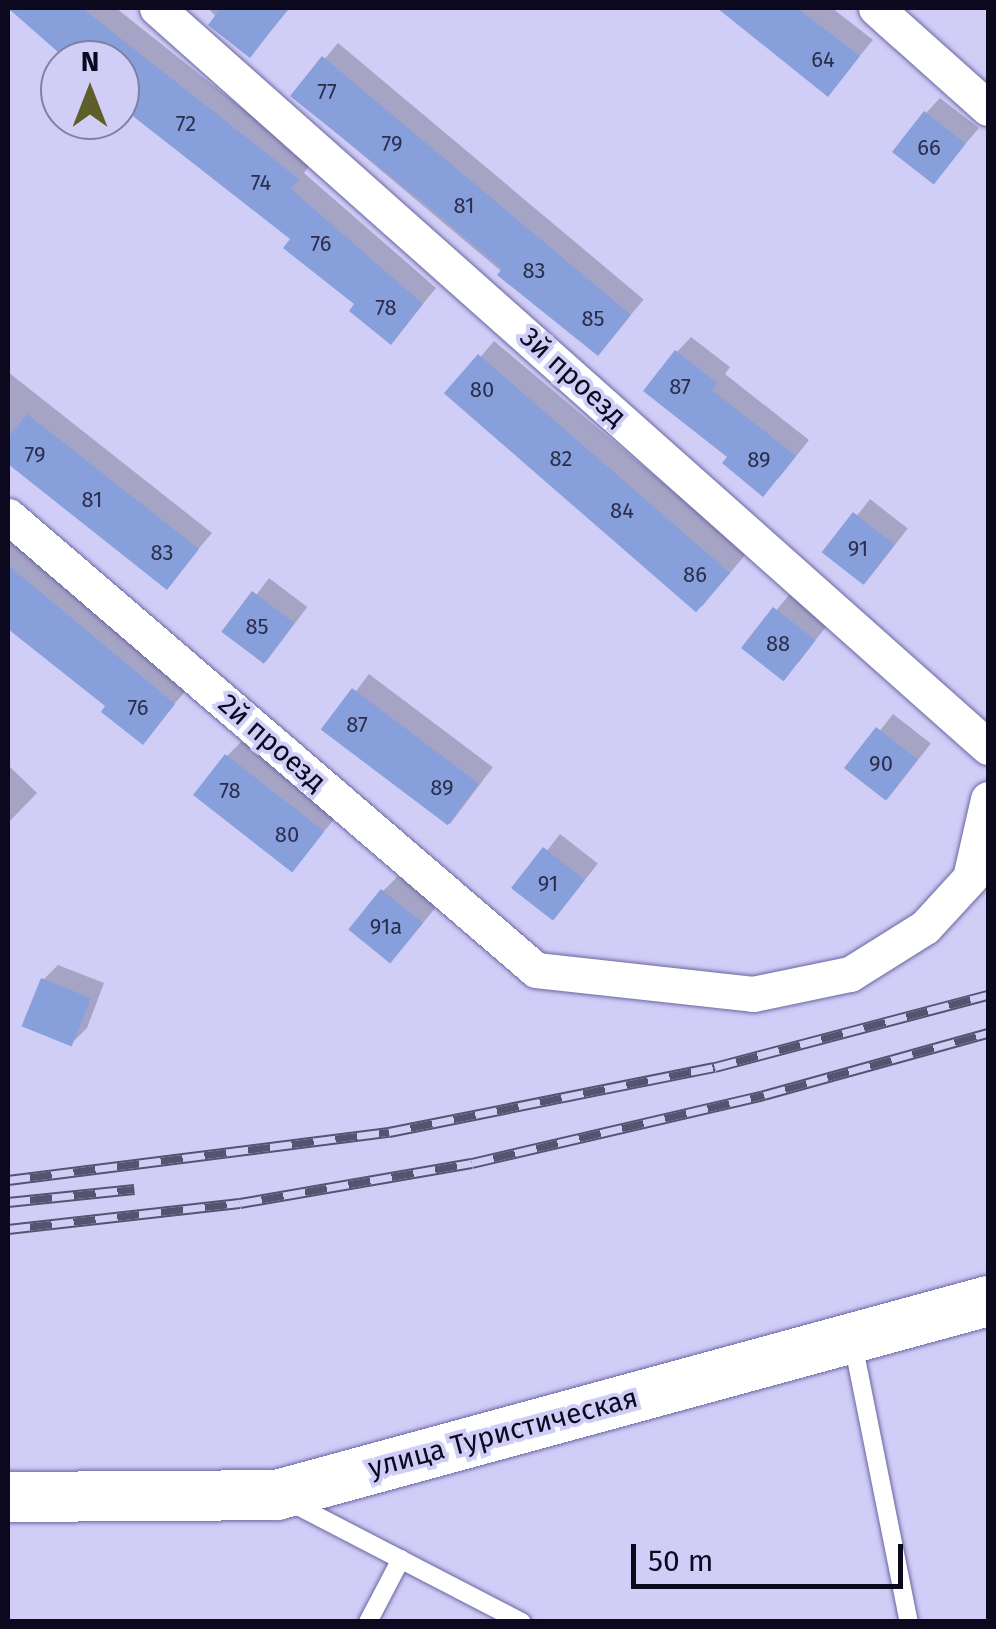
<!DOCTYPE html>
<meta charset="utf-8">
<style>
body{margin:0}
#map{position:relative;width:996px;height:1629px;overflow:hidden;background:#d0cef7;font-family:"Fira Sans",sans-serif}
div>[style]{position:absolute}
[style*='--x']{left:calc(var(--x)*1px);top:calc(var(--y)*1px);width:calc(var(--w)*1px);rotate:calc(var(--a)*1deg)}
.shadow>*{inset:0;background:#0003;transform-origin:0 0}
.building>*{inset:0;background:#879fdb;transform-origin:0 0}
.roads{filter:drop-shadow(0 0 2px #6b66a2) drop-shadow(0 0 2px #6b66a2)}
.lane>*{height:18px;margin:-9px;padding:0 9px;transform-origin:9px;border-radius:9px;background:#fff}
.street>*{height:35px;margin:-17.5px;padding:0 17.5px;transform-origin:17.5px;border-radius:17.5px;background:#fff}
.secondary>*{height:50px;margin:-25px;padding:0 25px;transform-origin:25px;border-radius:25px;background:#fff}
.rail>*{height:11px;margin-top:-5.5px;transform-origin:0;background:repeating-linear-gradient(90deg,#d0cef7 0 22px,#565371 0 44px);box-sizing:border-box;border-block:2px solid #565371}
span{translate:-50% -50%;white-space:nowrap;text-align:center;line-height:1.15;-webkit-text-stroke:8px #d0cef7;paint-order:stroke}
.number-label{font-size:22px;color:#2b2e4e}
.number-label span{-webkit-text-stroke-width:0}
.street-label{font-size:28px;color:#0c091f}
.frame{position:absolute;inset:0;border:10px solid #0c091f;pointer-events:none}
.north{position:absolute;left:40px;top:40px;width:100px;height:100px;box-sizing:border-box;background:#d0cef7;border:2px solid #827fa1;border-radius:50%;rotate:0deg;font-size:28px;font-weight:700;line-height:40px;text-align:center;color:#0c091f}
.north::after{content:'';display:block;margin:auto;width:35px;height:45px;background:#5f5d2a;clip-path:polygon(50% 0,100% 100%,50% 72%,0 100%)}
.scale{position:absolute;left:631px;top:1544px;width:272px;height:45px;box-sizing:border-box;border:5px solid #0c091f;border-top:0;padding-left:12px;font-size:30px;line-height:35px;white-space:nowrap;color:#0c091f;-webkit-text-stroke:8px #d0cef7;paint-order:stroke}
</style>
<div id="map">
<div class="shadow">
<i style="clip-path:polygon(8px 8px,116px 8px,311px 163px,304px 173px,436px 288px,405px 326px,358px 304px,294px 239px,120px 100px,120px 60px,69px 60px)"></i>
<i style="clip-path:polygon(208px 8px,290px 8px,250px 55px)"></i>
<i style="clip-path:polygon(728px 8px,832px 8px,873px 40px,828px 94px)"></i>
<i style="left:338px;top:43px;width:399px;height:70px;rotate:40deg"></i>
<i style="clip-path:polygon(940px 98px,979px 128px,933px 182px,926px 113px)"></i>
<i style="clip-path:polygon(691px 337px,730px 367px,725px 374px,809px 440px,778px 479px,730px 456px,677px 352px)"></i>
<i style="left:494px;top:341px;width:330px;height:70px;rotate:40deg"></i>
<i style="clip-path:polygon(8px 372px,212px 533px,166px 587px,8px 461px)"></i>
<i style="left:870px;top:499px;width:48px;height:70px;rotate:38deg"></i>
<i style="clip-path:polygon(8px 539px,188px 688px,142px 742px,109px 706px,8px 627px)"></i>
<i style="left:269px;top:578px;width:48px;height:70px;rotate:37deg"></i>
<i style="clip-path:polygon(790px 594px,828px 624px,798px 663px,745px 647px)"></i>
<i style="left:369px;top:674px;width:155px;height:71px;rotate:37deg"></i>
<i style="left:893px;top:714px;width:48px;height:71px;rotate:38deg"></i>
<i style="clip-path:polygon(242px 741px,337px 816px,292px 869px,227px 756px)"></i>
<i style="clip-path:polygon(8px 765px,37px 793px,8px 823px)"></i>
<i style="left:560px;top:834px;width:48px;height:71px;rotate:38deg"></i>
<i style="clip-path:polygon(398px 876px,436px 907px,405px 945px,383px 891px)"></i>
<i style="clip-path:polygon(58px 965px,104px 983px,87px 1028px,72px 1043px,43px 980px)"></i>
</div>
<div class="building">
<i style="clip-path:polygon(8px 8px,82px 8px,299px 179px,291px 189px,423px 304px,391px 345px,349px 311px,354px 304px,283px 248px,290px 239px,120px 106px,120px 60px,67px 60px)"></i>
<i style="clip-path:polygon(221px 8px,289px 8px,250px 58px,208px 25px)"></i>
<i style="clip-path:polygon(717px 8px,797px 8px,860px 56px,828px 97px)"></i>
<i style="clip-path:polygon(322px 56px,631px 315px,598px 356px,497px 275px,502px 269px,429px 207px,290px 96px)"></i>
<i style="left:924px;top:111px;width:53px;height:52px;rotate:38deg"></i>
<i style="clip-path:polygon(675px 350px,717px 383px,712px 390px,796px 456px,763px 497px,722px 463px,727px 457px,643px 391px)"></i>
<i style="left:478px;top:354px;width:334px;height:52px;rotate:41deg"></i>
<i style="clip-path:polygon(27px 414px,199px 549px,167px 590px,8px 464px,8px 438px)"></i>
<i style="left:853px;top:512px;width:53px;height:51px;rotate:38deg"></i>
<i style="clip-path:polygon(8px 565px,175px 704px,143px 745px,101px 712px,105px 706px,8px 629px)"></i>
<i style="left:252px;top:591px;width:53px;height:51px;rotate:37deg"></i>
<i style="left:773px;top:607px;width:54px;height:52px;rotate:38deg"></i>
<i style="left:352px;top:688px;width:159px;height:52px;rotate:37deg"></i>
<i style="left:876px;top:727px;width:53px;height:52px;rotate:38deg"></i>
<i style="left:225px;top:754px;width:126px;height:52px;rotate:38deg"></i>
<i style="left:543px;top:847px;width:53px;height:52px;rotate:38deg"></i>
<i style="left:381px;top:889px;width:54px;height:52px;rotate:39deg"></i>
<i style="left:41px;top:978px;width:54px;height:52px;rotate:22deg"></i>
</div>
<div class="roads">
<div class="lane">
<i style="--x:853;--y:1343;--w:285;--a:78.7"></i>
<i style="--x:292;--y:1503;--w:259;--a:27.4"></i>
<i style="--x:368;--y:1622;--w:71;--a:-62.4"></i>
</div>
<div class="street">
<i style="--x:157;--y:8;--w:1112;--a:41.65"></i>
<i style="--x:876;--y:8;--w:150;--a:41.8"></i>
<i style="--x:8;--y:516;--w:696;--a:40.69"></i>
<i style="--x:536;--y:970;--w:218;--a:6.3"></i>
<i style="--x:753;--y:994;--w:99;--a:-11.7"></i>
<i style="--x:850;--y:974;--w:89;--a:-32.1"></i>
<i style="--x:925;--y:927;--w:67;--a:-47.4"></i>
<i style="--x:970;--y:878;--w:81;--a:-77.2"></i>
</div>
<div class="secondary">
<i style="--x:8;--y:1497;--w:269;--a:-0.4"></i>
<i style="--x:277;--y:1495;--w:737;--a:-15.26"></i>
</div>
</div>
<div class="rail">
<i style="--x:8;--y:1180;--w:384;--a:-7.2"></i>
<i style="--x:389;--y:1132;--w:332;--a:-11.3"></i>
<i style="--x:715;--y:1067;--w:282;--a:-14.8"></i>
<i style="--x:8;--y:1202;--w:127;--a:-5.9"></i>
<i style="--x:8;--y:1229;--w:233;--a:-6.4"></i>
<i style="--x:240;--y:1203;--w:235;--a:-9.8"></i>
<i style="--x:472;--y:1163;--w:300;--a:-13.1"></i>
<i style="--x:764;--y:1095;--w:232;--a:-15.5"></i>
</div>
<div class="number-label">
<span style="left:823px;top:60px">64</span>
<span style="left:327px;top:92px">77</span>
<span style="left:186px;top:124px">72</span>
<span style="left:392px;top:144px">79</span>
<span style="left:929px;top:148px">66</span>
<span style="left:261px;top:183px">74</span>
<span style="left:464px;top:206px">81</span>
<span style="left:321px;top:244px">76</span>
<span style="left:534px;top:271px">83</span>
<span style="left:386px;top:308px">78</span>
<span style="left:593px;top:319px">85</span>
<span style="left:680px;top:387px">87</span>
<span style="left:482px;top:390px">80</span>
<span style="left:35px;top:455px">79</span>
<span style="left:561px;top:459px">82</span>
<span style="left:759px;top:460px">89</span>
<span style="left:92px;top:500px">81</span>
<span style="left:622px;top:511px">84</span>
<span style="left:858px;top:549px">91</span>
<span style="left:162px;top:553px">83</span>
<span style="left:695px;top:575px">86</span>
<span style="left:257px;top:627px">85</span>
<span style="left:778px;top:644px">88</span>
<span style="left:138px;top:708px">76</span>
<span style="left:357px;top:725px">87</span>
<span style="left:881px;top:764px">90</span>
<span style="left:442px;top:788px">89</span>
<span style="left:230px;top:791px">78</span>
<span style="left:287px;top:835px">80</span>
<span style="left:548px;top:884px">91</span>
<span style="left:386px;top:927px">91а</span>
</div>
<div class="street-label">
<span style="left:573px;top:377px;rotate:42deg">3й проезд</span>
<span style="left:272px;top:743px;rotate:41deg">2й проезд</span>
<span style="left:503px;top:1433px;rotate:-15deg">улица Туристическая</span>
</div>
<div class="frame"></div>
<div class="north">N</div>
<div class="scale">50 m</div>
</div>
